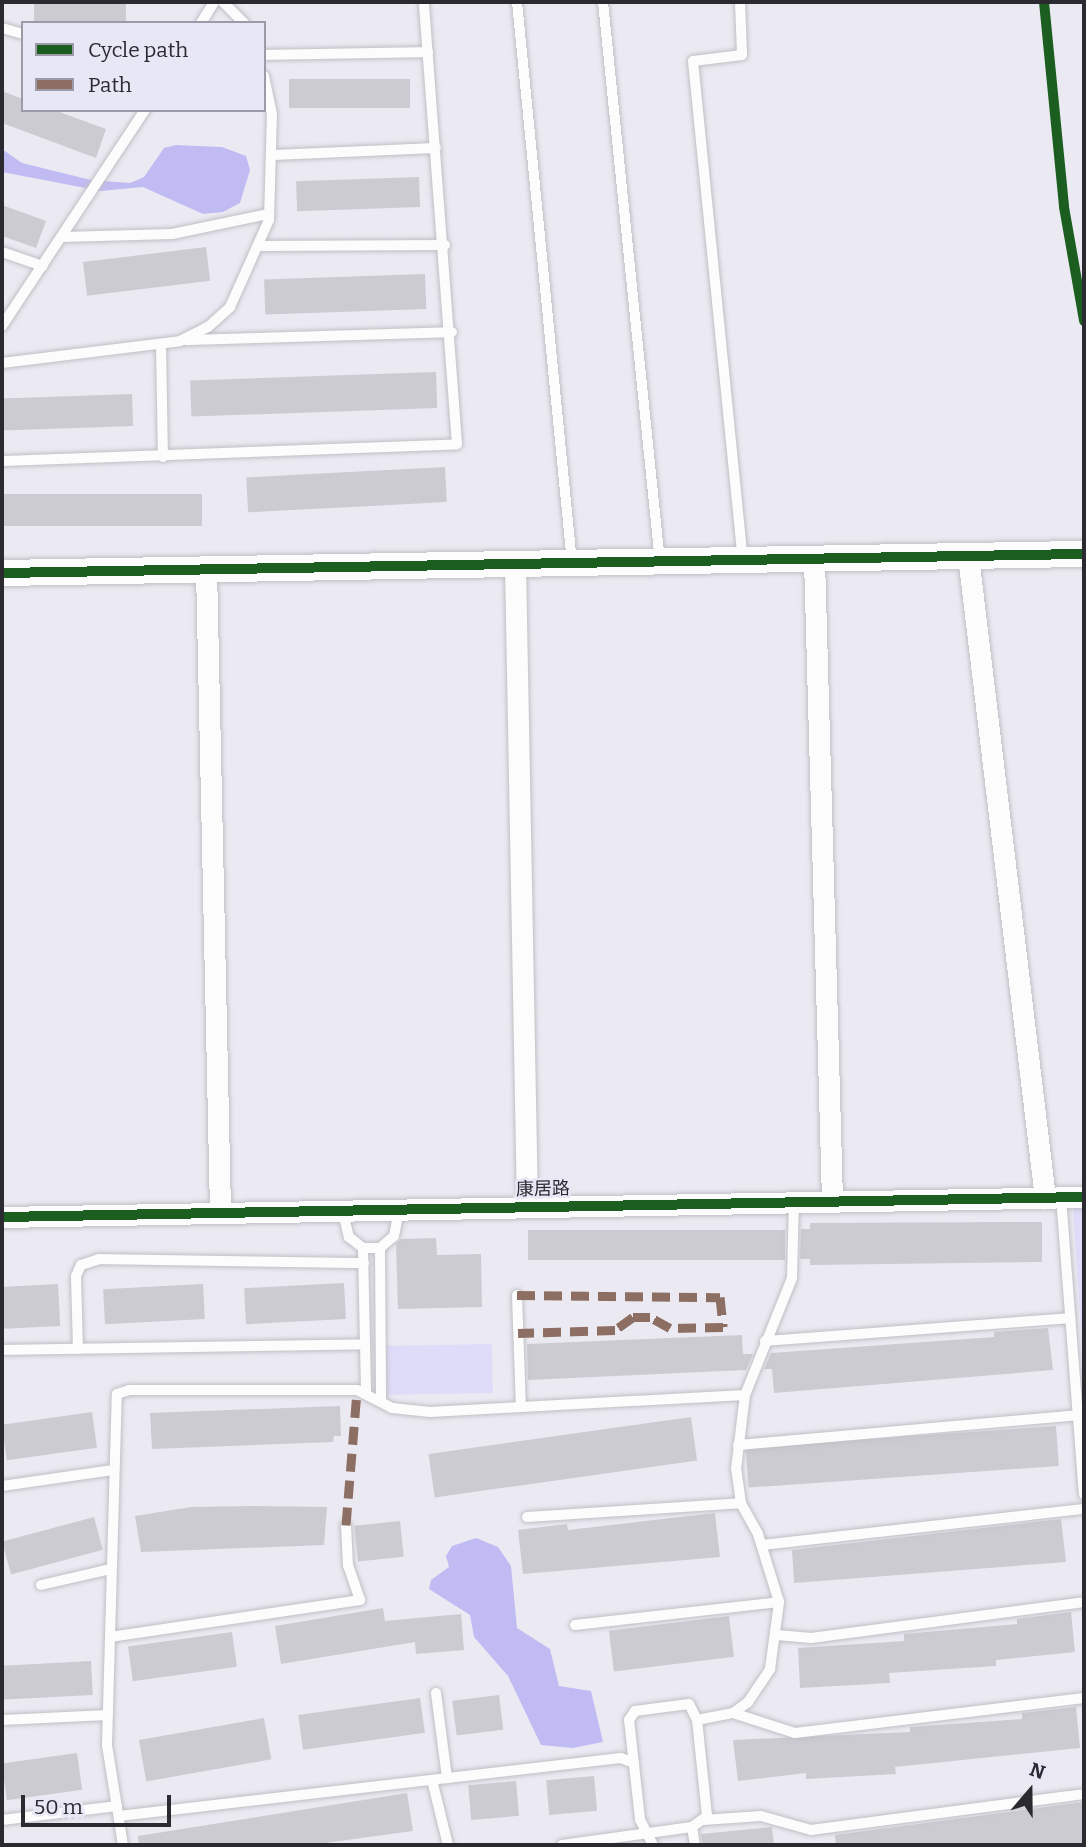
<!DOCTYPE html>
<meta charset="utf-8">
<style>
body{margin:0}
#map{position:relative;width:1086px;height:1847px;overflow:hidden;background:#ebeaf2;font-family:Bitter,"Noto Sans SC",serif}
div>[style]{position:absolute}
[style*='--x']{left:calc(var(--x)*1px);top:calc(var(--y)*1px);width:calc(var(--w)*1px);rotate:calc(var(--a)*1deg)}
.green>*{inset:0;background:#dedcf8;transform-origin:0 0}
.water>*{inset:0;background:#c1bbf3}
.building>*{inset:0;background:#cccbd1;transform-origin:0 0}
.roads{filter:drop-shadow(0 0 2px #c0bfc5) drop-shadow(0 0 2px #c0bfc5)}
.service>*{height:10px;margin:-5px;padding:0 5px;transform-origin:5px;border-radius:5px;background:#fcfcfd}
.minor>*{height:21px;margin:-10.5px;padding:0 10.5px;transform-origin:10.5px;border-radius:10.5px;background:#fcfcfd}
.tertiary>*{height:26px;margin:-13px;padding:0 13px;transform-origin:13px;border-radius:13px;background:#fcfcfd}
.quiet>*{height:9px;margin-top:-4.5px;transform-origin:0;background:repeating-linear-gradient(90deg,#8d6e63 0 18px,transparent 0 27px)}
.cycleway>*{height:10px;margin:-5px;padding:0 5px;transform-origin:5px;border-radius:5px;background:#1b5e20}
span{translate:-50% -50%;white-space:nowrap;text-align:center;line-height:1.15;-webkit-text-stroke:5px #e8e7f6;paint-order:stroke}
.street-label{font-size:18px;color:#2b2a30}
.frame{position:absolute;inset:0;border:4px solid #2b2a30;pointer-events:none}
.legend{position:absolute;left:21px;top:21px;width:245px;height:91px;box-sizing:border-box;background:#e8e7f6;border:2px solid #9c9ba7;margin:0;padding:9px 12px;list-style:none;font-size:21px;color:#2b2a30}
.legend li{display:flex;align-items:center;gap:14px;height:35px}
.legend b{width:35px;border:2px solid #9c9ba7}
.north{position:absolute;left:995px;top:1756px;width:70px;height:70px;-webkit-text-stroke:5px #e8e7f6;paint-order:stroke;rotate:20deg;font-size:19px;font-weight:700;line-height:28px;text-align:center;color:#2b2a30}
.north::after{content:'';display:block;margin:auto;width:24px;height:32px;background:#2b2a30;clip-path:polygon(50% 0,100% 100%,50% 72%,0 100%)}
.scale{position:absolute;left:21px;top:1795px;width:150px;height:32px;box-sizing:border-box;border:4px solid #2b2a30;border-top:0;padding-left:9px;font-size:21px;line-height:24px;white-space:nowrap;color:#2b2a30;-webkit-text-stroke:5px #e8e7f6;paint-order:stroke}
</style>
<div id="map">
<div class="green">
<i style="clip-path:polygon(1073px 1208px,1084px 1208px,1084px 1374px)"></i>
<i style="left:492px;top:1344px;width:49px;height:106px;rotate:89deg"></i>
</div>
<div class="water">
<i style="clip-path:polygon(176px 145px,222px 147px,246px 156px,250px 170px,240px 203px,223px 212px,203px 214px,143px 187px,101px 191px,2px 172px,2px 149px,22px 163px,91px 180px,130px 183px,144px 177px,164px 148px)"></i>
<i style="clip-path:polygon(476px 1538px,498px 1547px,511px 1566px,517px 1628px,550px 1649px,559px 1686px,591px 1691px,603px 1742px,573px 1748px,541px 1745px,508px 1676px,474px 1637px,470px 1615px,429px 1589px,431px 1580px,449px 1567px,446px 1556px,452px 1546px)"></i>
</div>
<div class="building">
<i style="left:34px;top:2px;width:92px;height:22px"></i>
<i style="left:289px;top:79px;width:121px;height:29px"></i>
<i style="clip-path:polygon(2px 91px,23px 99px,23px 110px,54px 110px,106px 129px,96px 158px,2px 123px)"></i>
<i style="left:419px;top:177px;width:30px;height:123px;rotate:88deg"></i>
<i style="clip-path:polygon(2px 205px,46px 221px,36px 248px,2px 236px)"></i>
<i style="left:206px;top:247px;width:34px;height:124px;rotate:83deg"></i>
<i style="left:425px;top:274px;width:35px;height:161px;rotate:88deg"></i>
<i style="left:436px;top:372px;width:36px;height:246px;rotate:88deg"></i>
<i style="left:132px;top:394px;width:32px;height:130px;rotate:88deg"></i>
<i style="left:445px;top:467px;width:35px;height:199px;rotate:87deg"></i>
<i style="left:202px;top:494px;width:32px;height:200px;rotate:90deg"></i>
<i style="clip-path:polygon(1042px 1222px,1042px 1262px,810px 1265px,810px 1259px,800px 1259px,801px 1229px,810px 1229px,810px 1223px)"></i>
<i style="left:785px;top:1230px;width:30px;height:257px;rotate:90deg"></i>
<i style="clip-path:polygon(436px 1238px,437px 1255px,481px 1254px,482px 1307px,398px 1309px,396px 1244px,401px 1239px)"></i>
<i style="left:344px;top:1283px;width:36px;height:100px;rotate:87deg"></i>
<i style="left:58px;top:1284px;width:42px;height:56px;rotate:87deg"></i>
<i style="left:203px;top:1284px;width:35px;height:100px;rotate:87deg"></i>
<i style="clip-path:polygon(1048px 1328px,1053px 1370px,774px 1393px,772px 1369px,764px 1369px,771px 1353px,994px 1337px,994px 1332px)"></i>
<i style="clip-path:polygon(742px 1335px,743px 1354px,753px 1354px,746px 1370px,528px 1380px,527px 1344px)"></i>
<i style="clip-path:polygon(340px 1406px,341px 1436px,334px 1436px,333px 1442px,152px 1449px,150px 1413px)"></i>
<i style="left:92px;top:1412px;width:36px;height:91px;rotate:82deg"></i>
<i style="left:691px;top:1417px;width:44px;height:265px;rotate:82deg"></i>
<i style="left:1056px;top:1426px;width:40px;height:311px;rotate:86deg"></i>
<i style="clip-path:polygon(253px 1506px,327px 1507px,324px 1545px,141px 1552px,135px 1516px,191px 1507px)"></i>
<i style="clip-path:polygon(715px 1513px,720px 1557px,523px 1574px,518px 1530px,567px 1524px,568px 1530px)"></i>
<i style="left:94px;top:1517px;width:34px;height:95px;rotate:75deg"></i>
<i style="clip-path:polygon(1061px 1519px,1066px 1562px,794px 1583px,792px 1550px)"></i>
<i style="left:400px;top:1521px;width:36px;height:46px;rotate:84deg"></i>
<i style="clip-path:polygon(383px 1608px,385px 1621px,461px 1614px,464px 1650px,416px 1654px,415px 1642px,281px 1664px,275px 1626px)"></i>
<i style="clip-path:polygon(1071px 1612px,1075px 1652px,996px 1660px,996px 1666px,889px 1673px,890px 1683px,800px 1688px,798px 1648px,904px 1641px,904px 1634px,1017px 1624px,1017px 1619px)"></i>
<i style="left:729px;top:1616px;width:41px;height:121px;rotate:83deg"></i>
<i style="left:232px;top:1632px;width:35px;height:105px;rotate:82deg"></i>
<i style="left:91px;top:1661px;width:34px;height:89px;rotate:87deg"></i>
<i style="left:499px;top:1695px;width:35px;height:47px;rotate:83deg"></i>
<i style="left:420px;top:1698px;width:35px;height:123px;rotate:82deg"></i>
<i style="clip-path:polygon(1076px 1707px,1080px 1748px,895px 1767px,896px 1774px,806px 1779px,806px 1773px,738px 1781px,733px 1740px,910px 1732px,910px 1727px,1022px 1719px,1022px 1713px)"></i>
<i style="left:264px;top:1718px;width:42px;height:127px;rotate:80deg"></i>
<i style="left:77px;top:1753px;width:37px;height:76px;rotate:82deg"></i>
<i style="left:594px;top:1776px;width:35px;height:48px;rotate:85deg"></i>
<i style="left:516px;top:1781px;width:35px;height:48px;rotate:85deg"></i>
<i style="clip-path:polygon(407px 1793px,413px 1831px,310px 1845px,139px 1845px,138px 1836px)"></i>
<i style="clip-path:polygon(1084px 1802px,1084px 1845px,836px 1845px,835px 1835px)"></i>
<i style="clip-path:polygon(772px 1827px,774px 1845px,703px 1845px,701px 1834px)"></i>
</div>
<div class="roads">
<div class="service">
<i style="--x:223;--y:2;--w:30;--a:45"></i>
<i style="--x:517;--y:2;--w:564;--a:84.4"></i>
<i style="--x:603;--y:2;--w:563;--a:84.19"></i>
<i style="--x:740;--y:2;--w:53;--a:87.8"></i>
<i style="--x:742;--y:55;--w:49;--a:173"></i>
<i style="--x:693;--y:61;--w:500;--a:84.3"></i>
<i style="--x:201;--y:23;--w:25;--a:-58"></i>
<i style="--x:2;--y:28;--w:22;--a:16"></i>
<i style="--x:264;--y:55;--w:164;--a:-1"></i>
<i style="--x:273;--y:155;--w:163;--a:-2.5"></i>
<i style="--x:62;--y:237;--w:110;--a:-1.6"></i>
<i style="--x:172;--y:234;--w:99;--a:-11.7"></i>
<i style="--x:259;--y:246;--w:186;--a:-0.3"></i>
<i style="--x:2;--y:252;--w:43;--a:18.9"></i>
<i style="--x:2;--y:326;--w:259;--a:-56.5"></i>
<i style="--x:186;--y:340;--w:266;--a:-1.7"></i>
<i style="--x:161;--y:344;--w:113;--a:89"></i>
<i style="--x:2;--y:363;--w:179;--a:-7"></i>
<i style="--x:180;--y:341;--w:31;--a:-27"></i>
<i style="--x:208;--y:327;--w:30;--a:-42"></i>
<i style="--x:230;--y:307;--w:95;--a:-65.9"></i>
<i style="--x:269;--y:220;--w:106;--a:-88.4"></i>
<i style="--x:272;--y:114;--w:39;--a:-102"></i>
<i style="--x:2;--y:461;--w:455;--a:-2.1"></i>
<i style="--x:457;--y:444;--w:443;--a:-94.3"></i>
<i style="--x:1061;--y:1197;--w:298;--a:85.6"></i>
<i style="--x:343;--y:1212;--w:26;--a:77"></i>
<i style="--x:349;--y:1237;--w:18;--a:38"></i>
<i style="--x:363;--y:1248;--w:17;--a:0"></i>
<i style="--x:380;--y:1248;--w:18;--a:-41"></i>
<i style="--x:394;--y:1236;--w:26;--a:-79"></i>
<i style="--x:363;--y:1248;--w:144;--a:88.8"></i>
<i style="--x:380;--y:1248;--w:153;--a:89.6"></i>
<i style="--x:517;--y:1295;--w:112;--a:88"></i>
<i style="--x:765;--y:1341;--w:306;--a:-4.3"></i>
<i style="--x:78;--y:1349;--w:73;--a:-91.6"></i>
<i style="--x:76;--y:1276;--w:12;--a:-66"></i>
<i style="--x:81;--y:1265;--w:19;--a:-18"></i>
<i style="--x:99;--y:1259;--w:265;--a:0.9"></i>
<i style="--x:2;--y:1350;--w:363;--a:-0.9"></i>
<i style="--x:738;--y:1445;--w:341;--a:-5"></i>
<i style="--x:2;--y:1486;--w:112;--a:-8.2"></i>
<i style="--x:527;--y:1517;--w:214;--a:-3.7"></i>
<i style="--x:762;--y:1545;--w:324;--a:-6.4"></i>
<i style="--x:41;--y:1585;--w:72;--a:-12.9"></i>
<i style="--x:575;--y:1625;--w:205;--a:-6.4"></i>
<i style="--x:777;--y:1635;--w:34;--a:5"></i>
<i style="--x:811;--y:1638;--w:275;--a:-7.5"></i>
<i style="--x:110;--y:1637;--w:253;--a:-8.4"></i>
<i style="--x:360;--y:1600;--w:36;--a:-109"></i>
<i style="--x:348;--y:1566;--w:41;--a:-92.8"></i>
<i style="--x:436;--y:1693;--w:86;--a:82.6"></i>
<i style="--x:733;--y:1713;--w:65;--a:17.9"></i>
<i style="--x:795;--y:1733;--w:291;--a:-6.9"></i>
<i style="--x:2;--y:1720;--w:106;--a:-2.7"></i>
<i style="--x:432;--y:1780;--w:67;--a:76.2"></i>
<i style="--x:119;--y:1816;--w:505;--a:-6.59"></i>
<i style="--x:621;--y:1758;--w:14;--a:21"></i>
<i style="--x:2;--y:1820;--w:116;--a:-6.9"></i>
<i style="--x:703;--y:1820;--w:58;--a:-3.9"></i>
<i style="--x:761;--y:1816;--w:52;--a:15.6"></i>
<i style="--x:811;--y:1830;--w:275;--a:-7.5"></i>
<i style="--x:692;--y:1827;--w:18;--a:81"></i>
<i style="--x:123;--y:1845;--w:101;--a:-99.1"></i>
<i style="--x:107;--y:1745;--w:351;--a:-88.4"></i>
<i style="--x:117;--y:1394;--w:13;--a:-18"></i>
<i style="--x:129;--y:1390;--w:228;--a:0"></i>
<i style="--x:357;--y:1390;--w:39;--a:27"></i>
<i style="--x:392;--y:1408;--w:38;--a:6"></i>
<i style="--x:430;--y:1412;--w:315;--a:-3.1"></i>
<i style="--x:562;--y:1845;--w:131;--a:-7.9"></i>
<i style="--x:692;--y:1827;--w:19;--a:-36"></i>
<i style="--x:707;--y:1816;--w:97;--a:-95.9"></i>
<i style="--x:697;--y:1720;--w:37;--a:-11"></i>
<i style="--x:733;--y:1713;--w:19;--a:-36"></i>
<i style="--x:748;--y:1702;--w:40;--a:-56"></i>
<i style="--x:770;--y:1669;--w:68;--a:-82.3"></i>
<i style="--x:779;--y:1602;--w:71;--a:-107.2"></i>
<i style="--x:758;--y:1534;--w:35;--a:-119"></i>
<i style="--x:741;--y:1503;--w:34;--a:-98"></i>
<i style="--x:736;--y:1469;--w:75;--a:-83.1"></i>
<i style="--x:745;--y:1395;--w:126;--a:-68.1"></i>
<i style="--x:792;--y:1278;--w:76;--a:-88.5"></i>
<i style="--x:653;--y:1845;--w:29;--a:-117"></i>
<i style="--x:640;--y:1819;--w:100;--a:-96.3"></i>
<i style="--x:629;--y:1720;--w:11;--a:-56"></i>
<i style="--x:635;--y:1711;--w:54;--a:-7.4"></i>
<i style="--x:689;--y:1704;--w:18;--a:63"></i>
</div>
<div class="minor">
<i style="--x:968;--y:556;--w:647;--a:83.16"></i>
<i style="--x:814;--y:559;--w:642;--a:88.39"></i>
<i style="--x:515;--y:564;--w:643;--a:88.93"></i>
<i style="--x:206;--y:569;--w:644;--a:88.75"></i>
<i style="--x:2;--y:1217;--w:1082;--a:-1.06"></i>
</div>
<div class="tertiary">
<i style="--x:2;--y:573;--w:1082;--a:-1.01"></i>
</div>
</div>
<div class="quiet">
<i style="--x:517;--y:1295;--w:203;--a:0.6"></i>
<i style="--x:720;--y:1297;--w:30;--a:84"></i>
<i style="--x:723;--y:1327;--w:53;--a:178.9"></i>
<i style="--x:670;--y:1328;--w:23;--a:-151"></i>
<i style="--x:650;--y:1317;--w:17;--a:180"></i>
<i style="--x:633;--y:1317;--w:22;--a:144"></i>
<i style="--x:615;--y:1330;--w:97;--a:178.2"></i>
<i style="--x:346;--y:1525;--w:135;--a:-85.3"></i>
</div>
<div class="cycleway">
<i style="--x:1044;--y:2;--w:206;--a:84.4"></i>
<i style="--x:1064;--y:207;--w:116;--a:80"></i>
<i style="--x:2;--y:573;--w:1082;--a:-1.01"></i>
<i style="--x:2;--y:1217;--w:1082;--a:-1.06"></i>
</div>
<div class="street-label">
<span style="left:543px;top:1189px;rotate:-1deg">康居路</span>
</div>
<div class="frame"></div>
<ul class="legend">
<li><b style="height:9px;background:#1b5e20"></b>Cycle path</li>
<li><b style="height:9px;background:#8d6e63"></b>Path</li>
</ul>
<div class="north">N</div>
<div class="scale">50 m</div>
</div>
